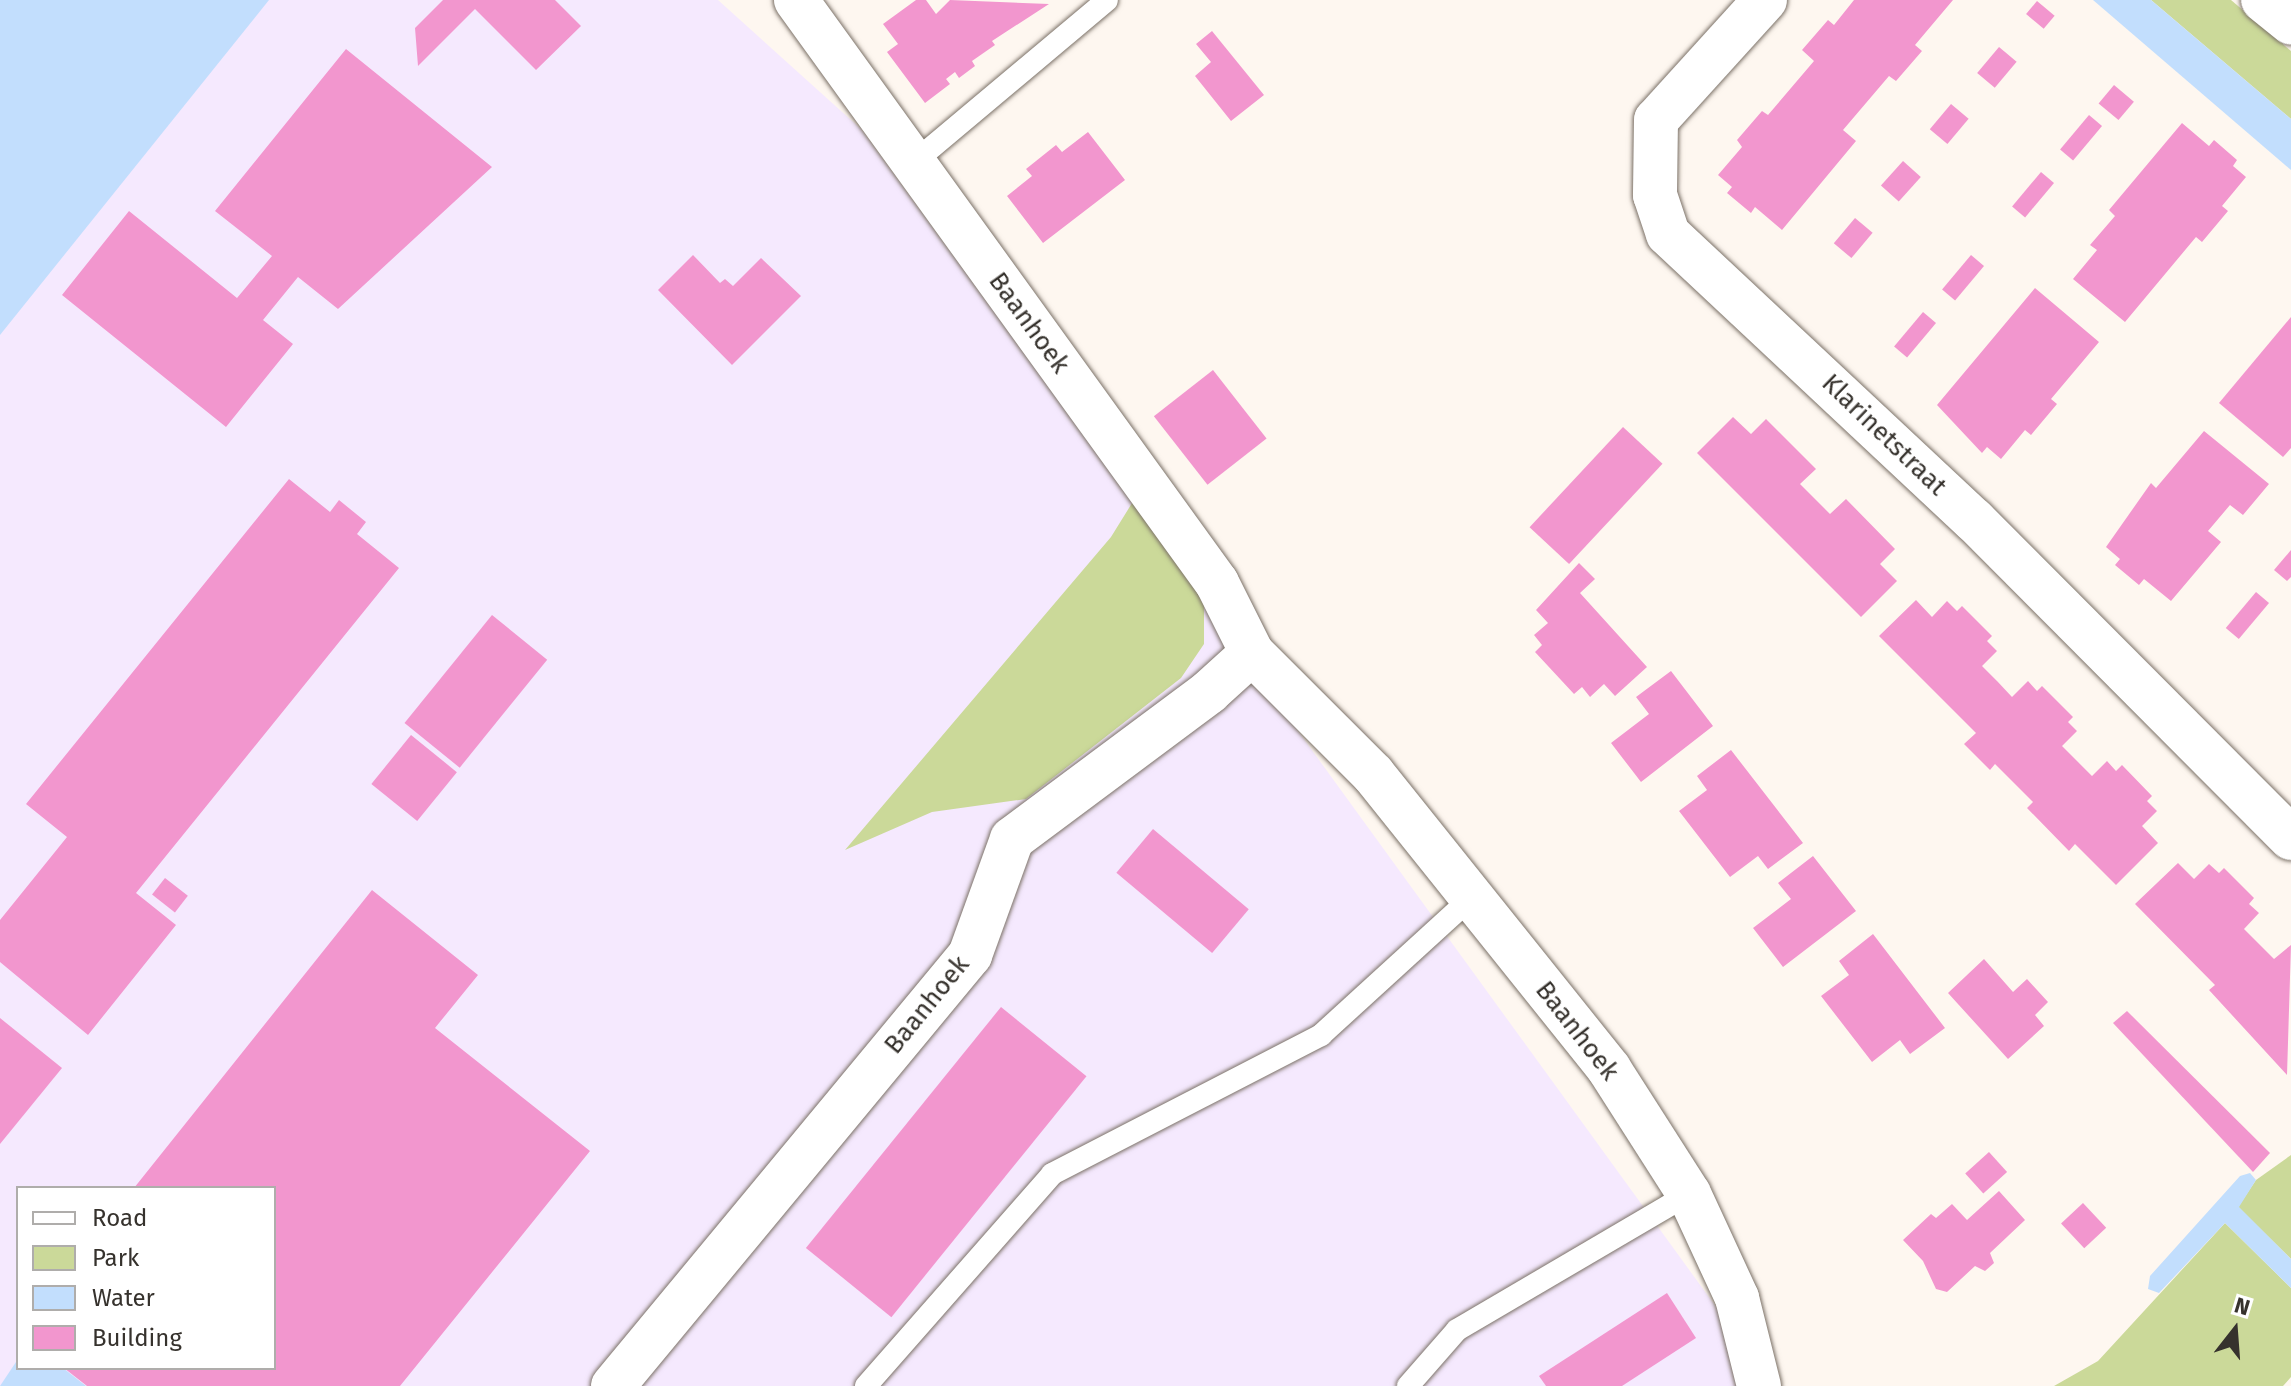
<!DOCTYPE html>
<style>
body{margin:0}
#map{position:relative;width:2291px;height:1386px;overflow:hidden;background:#fef7f0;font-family:"Fira Sans",sans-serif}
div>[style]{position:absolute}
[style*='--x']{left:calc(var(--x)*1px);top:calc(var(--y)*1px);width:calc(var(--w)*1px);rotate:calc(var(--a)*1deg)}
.industrial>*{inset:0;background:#f5e9fe}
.green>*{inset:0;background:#cbd999}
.water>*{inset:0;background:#c2defd}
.building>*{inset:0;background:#f296ce;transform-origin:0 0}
.roads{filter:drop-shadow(0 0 2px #7b7167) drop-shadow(0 0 2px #7b7167)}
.service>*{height:22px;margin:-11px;padding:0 11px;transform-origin:11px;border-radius:11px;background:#fff}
.minor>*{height:44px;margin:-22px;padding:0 22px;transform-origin:22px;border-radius:22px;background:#fff}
.tertiary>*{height:44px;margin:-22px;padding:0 22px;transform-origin:22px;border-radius:22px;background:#fff}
span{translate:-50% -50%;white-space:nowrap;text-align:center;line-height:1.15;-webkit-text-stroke:6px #fff;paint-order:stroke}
.street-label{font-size:26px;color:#36322d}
.legend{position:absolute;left:16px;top:1186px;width:260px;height:184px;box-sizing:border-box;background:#fff;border:2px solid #afadab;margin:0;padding:10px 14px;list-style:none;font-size:24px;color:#36322d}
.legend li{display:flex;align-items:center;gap:16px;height:40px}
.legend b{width:40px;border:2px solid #afadab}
.north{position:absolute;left:2195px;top:1290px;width:80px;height:80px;-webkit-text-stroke:6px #fff;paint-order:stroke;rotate:17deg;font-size:22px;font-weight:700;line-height:32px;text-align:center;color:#36322d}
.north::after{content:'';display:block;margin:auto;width:28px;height:36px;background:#36322d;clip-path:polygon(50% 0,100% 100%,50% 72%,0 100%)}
</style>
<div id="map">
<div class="industrial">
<i style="clip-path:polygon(evenodd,0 0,718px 0,861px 129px,1735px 1333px,1740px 1386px,0 1386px,0 0,18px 1188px,274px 1188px,274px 1368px,18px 1368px,18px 1188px)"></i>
</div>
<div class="green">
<i style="clip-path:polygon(2151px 0,2231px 0,2291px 51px,2291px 119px)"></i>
<i style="clip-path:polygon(1142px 487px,1204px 599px,1204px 644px,1181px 678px,1026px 799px,932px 812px,845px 850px,1111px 537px)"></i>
<i style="clip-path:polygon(2291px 1155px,2291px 1259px,2238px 1207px,2256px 1180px)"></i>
<i style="clip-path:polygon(2225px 1223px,2291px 1288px,2291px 1377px,2283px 1386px,2054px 1386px,2098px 1361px)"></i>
</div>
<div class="water">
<i style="clip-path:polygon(0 0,269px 0,0 335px)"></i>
<i style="clip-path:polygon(2093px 0,2151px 0,2291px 119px,2291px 170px)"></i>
<i style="clip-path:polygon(2250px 1173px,2256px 1180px,2239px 1207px,2291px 1259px,2291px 1288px,2225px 1223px,2159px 1293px,2148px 1289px,2150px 1276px,2240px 1176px)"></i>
<i style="clip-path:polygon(18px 1359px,18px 1368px,63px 1368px,86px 1386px,0 1386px)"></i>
</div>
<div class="building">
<i style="clip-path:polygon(443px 0,555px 0,581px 26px,536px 70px,475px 9px,418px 66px,415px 28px)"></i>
<i style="clip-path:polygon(916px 0,926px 0,936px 14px,950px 0,1049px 4px,992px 41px,995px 45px,972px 61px,975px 66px,959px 78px,955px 72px,946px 79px,950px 84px,925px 103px,887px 52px,898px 44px,883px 24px)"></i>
<i style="clip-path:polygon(1854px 0,1953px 0,1915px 45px,1922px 51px,1896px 81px,1889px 76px,1843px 130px,1856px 141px,1782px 230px,1755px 207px,1751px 213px,1727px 193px,1732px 187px,1718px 175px,1742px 147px,1737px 140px,1762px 111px,1768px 115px,1814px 61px,1802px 50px,1828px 20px,1834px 25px)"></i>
<i style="left:2037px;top:1px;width:23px;height:17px;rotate:40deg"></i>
<i style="clip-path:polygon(1212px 31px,1264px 95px,1231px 121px,1195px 76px,1211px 62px,1196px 44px)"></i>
<i style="left:1999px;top:47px;width:23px;height:34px;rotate:40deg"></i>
<i style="clip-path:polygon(346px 49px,492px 167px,338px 309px,298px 277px,263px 320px,293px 344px,226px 427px,62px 295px,129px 211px,237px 298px,272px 256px,215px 211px)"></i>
<i style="left:2114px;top:85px;width:26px;height:24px;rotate:40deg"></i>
<i style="left:1951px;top:104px;width:23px;height:33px;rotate:40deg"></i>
<i style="left:2089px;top:115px;width:17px;height:45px;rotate:40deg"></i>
<i style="clip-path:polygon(2182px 123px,2209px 146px,2214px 140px,2237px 160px,2233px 166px,2246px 177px,2222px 206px,2228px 211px,2202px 242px,2196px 237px,2125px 322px,2073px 279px,2097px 250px,2090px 245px,2115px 216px,2109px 210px)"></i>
<i style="clip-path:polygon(1088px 132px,1125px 180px,1043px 243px,1007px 196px,1032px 176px,1026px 169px,1056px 145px,1062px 152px)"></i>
<i style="left:1903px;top:161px;width:24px;height:33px;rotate:42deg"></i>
<i style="left:2041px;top:172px;width:17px;height:45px;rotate:40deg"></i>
<i style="left:1855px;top:218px;width:23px;height:33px;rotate:40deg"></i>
<i style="clip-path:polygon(693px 255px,720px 283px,725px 279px,733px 286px,761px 258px,801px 296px,732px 365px,658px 290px)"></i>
<i style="left:1971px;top:255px;width:17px;height:45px;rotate:40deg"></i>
<i style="clip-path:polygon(2035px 288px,2099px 342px,2051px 399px,2057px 404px,2031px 435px,2025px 430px,2001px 459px,1987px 447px,1982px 453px,1937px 405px)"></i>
<i style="left:1923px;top:312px;width:17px;height:45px;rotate:40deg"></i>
<i style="clip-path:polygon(2291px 317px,2291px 448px,2283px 457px,2219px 403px)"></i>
<i style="left:1213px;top:370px;width:87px;height:75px;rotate:52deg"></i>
<i style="clip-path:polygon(1733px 417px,1751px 434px,1766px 419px,1816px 469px,1800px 484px,1830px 514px,1846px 499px,1895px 549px,1880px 564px,1897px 581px,1861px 617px,1697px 453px)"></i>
<i style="left:1623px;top:427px;width:54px;height:137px;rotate:43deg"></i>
<i style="clip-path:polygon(2204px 431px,2269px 484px,2243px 515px,2230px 505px,2208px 531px,2221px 542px,2171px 601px,2144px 579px,2139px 585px,2115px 565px,2120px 559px,2106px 547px,2151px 483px,2156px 488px)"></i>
<i style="clip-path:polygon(289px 479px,330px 512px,339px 500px,366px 522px,357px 534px,399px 568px,136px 893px,176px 925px,88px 1035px,0 962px,0 920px,67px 837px,26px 804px)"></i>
<i style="clip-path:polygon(2291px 550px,2291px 577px,2287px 581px,2274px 570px)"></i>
<i style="clip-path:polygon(1579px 563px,1595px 579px,1580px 593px,1647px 667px,1615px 696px,1604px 684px,1590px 697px,1582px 687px,1574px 694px,1535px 652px,1542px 645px,1534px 635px,1548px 623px,1536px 610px)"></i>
<i style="left:2256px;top:592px;width:17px;height:47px;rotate:40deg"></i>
<i style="clip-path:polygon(1916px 600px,1932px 617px,1947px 601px,1957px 611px,1962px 606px,1992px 636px,1987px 641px,1997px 651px,1982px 666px,1997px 681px,2012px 697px,2028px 681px,2037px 691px,2042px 686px,2073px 717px,2068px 722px,2077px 731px,2062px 746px,2092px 776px,2107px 761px,2116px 771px,2122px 765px,2152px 796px,2147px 801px,2157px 811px,2142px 826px,2158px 843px,2116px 885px,2075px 844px,2069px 851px,2027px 808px,2033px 802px,1995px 764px,1990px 770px,1964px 744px,1976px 733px,1879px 636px)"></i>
<i style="left:492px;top:615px;width:71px;height:139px;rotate:39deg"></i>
<i style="clip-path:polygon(1671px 671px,1713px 726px,1641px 782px,1611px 743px,1649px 714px,1636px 697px)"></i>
<i style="left:411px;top:735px;width:59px;height:63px;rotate:39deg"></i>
<i style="clip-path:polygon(1731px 750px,1803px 843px,1768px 869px,1758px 856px,1730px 877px,1679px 811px,1707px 790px,1697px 776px)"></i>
<i style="left:1153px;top:829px;width:125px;height:57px;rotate:40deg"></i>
<i style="clip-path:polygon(1813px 856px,1856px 911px,1783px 967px,1753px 928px,1791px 899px,1778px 883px)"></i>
<i style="clip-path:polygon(2178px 863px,2194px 879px,2209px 864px,2219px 873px,2224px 868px,2254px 898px,2249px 904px,2259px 913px,2244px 929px,2274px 959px,2291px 945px,2287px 1075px,2209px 990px,2215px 985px,2135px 904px)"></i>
<i style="left:165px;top:878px;width:29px;height:21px;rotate:38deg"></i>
<i style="clip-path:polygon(372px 890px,478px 975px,435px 1028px,590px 1151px,400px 1386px,87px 1386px,64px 1368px,274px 1368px,274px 1188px,134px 1188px)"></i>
<i style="clip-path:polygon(1873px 934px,1945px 1028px,1910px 1054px,1900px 1040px,1872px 1062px,1821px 996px,1849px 975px,1839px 961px)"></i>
<i style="clip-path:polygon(1984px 959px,2013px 992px,2027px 979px,2048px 1002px,2035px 1015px,2044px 1026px,2008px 1059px,1948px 993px)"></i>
<i style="left:1001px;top:1007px;width:110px;height:310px;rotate:39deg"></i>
<i style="clip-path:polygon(2127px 1011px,2270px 1153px,2253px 1172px,2113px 1023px)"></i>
<i style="clip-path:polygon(0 1018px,62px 1068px,0 1144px)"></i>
<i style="left:1989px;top:1152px;width:27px;height:32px;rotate:48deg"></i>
<i style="clip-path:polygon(1999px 1191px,2025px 1220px,1990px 1253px,1994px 1263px,1985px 1271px,1975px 1266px,1947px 1292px,1936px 1289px,1923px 1261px,1903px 1240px,1931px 1214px,1936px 1218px,1952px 1204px,1967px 1220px)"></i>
<i style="left:2083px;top:1203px;width:34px;height:30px;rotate:47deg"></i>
<i style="clip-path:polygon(1667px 1293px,1696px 1338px,1622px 1386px,1546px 1386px,1539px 1376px)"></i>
</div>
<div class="roads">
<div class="service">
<i style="--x:913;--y:163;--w:253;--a:-40"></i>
<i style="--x:866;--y:1386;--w:282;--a:-48.7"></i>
<i style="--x:1052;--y:1174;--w:303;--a:-27.3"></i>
<i style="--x:1321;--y:1035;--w:205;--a:-42.4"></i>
<i style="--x:1408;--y:1386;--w:74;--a:-48.8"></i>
<i style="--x:1457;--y:1330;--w:269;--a:-30.4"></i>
</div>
<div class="minor">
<i style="--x:1765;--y:0;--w:162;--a:132.2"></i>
<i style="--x:1656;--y:120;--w:75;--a:90.8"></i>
<i style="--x:1655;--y:195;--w:41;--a:71.6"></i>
<i style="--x:1668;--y:234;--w:419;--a:43.1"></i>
<i style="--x:1974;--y:520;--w:449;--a:45.1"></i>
<i style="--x:2263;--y:0;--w:36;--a:39"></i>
<i style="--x:613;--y:1386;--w:560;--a:-50.36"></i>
<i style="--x:970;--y:955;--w:123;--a:-70.1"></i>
<i style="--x:1012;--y:839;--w:246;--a:-36.7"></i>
<i style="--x:1209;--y:692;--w:58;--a:-42.2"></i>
</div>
<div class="tertiary">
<i style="--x:796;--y:0;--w:719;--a:54.17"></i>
<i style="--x:1217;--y:583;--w:78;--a:63.4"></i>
<i style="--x:1252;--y:653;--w:171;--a:45"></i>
<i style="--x:1373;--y:774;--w:378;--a:51.3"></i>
<i style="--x:1609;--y:1069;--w:148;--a:57.4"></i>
<i style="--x:1689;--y:1194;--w:115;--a:65.2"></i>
<i style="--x:1737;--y:1298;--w:91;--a:76"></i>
</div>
</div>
<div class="street-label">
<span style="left:1029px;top:323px;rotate:54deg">Baanhoek</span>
<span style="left:1884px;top:435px;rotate:44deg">Klarinetstraat</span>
<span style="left:927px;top:1005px;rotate:-51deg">Baanhoek</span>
<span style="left:1577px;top:1031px;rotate:52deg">Baanhoek</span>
</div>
<ul class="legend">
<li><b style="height:10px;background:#fff"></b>Road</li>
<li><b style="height:22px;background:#cbd999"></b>Park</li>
<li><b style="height:22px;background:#c2defd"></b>Water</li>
<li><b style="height:22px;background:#f296ce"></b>Building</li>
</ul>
<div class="north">N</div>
</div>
